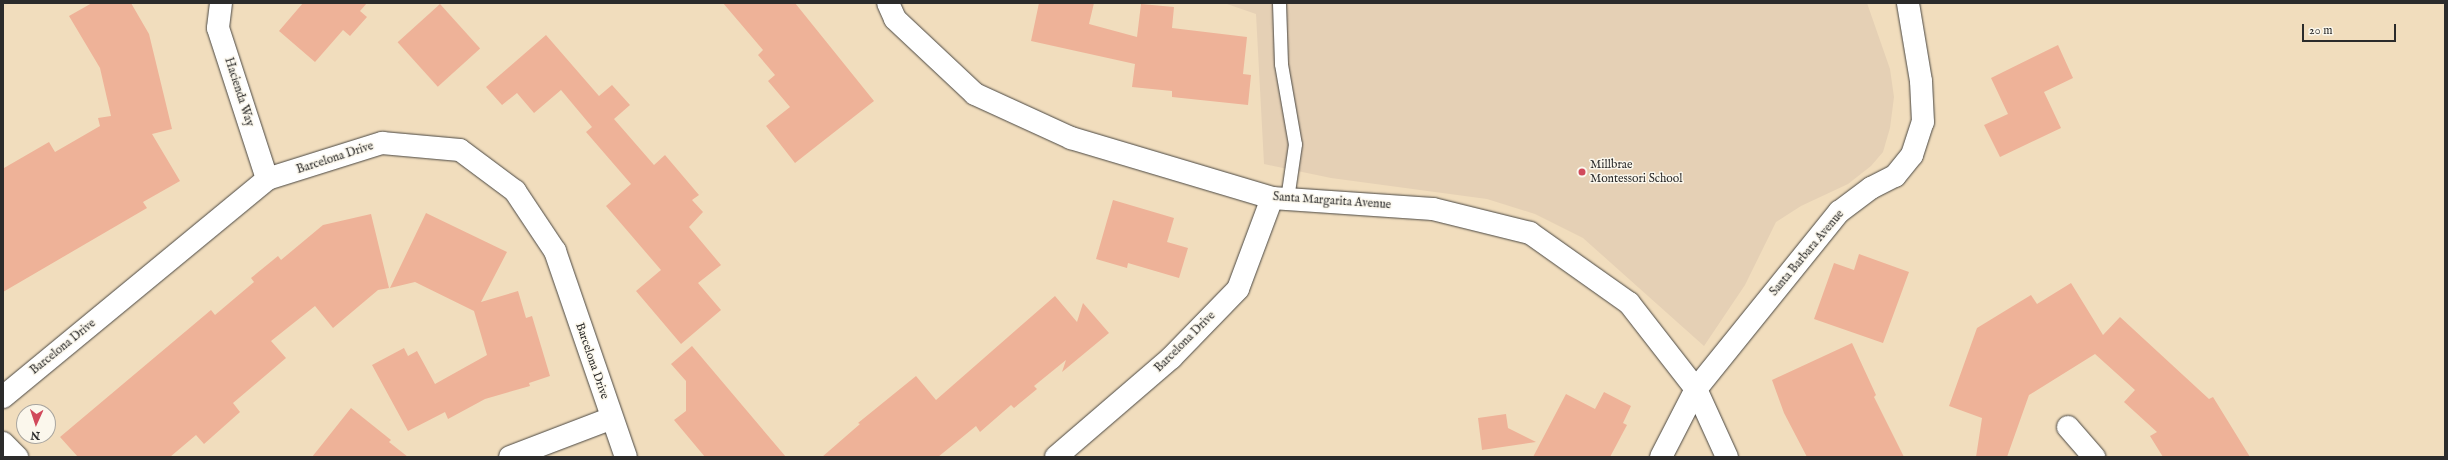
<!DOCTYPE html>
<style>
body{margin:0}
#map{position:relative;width:2448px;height:460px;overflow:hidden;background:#f1ddbd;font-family:"IM FELL English",serif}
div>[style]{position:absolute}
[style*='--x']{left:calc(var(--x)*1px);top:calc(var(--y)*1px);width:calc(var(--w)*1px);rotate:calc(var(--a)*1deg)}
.built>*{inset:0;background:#e5d0b5}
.building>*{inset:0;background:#eeb298;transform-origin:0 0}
.roads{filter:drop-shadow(0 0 1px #494641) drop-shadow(0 0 1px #494641)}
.lane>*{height:13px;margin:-6.5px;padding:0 6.5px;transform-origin:6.5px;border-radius:6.5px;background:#fff}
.street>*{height:22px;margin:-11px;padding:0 11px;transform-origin:11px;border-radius:11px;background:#fff}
.dots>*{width:11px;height:11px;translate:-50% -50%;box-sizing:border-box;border:2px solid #fbf7ec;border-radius:50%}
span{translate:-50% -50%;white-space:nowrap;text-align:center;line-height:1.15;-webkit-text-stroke:3px #fbf7ec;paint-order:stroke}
.street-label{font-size:12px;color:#2b2b2b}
.poi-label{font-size:12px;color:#2b2b2b}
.left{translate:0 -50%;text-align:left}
.frame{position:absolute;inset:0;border:4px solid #2b2b2b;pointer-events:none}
.north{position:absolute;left:16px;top:404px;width:40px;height:40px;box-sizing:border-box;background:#fbf7ec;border:1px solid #a8a59f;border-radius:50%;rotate:183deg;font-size:11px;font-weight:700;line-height:16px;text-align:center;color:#2b2b2b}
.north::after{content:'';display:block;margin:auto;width:14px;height:18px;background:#d1495b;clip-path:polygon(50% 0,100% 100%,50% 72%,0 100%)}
.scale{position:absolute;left:2302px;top:24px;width:94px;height:18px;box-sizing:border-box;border:2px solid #2b2b2b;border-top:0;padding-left:5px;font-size:12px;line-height:14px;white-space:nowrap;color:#2b2b2b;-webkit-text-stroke:3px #fbf7ec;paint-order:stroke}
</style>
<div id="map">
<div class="built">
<i style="clip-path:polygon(1224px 3px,1867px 3px,1890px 69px,1894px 97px,1890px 128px,1883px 152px,1871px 166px,1848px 184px,1801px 206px,1776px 222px,1745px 285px,1704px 346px,1583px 238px,1535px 214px,1487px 199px,1331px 178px,1264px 164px,1256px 14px)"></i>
</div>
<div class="building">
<i style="clip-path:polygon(92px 3px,131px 3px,149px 34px,172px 129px,152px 134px,180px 181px,143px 202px,147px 208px,3px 292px,4px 168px,49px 142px,55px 152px,100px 126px,98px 118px,111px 116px,100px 68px,69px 16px)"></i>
<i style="clip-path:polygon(303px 3px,367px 3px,360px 11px,367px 17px,350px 36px,343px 30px,315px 62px,279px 31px)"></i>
<i style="clip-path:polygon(723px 3px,795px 3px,874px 101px,795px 163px,766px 126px,790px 107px,768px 81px,775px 75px,758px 55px,763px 50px)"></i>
<i style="clip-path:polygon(1039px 3px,1094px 3px,1089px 24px,1137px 37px,1141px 4px,1174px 7px,1172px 28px,1247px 37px,1243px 74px,1251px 75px,1248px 105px,1172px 97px,1172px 91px,1132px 87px,1135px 64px,1031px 41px)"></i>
<i style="left:440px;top:4px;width:60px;height:57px;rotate:48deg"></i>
<i style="clip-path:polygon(546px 35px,599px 96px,612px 85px,630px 105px,614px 119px,654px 165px,665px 155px,699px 195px,692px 200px,703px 212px,689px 227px,721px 265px,698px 283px,721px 310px,681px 344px,636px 291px,661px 270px,606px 206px,631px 184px,586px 132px,592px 127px,561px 90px,534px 113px,517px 93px,502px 105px,486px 87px)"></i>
<i style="clip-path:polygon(2058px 45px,2073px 78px,2044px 92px,2061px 128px,2000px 157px,1984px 125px,2008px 114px,1991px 78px)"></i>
<i style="clip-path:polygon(1113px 200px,1174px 218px,1167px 242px,1188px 248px,1179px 278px,1128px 263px,1127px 268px,1096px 259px)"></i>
<i style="clip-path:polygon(426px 213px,507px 252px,481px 302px,518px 291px,526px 318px,532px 316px,550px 376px,529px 383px,530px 386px,485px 399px,448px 419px,445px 412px,408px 431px,372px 365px,404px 348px,408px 356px,417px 351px,435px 384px,487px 355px,474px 311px,415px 282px,390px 288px)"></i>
<i style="clip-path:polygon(371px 214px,389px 288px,378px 290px,333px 328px,315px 306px,271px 341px,286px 358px,233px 403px,240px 412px,204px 444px,196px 435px,170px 457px,78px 457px,60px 437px,211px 310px,215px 315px,254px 282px,251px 278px,278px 256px,281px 260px,323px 225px)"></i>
<i style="clip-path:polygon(1859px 254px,1909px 272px,1883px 343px,1814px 319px,1834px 263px,1854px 270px)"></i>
<i style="clip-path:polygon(2071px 283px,2103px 335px,2120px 317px,2209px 399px,2213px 397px,2250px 457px,2163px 457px,2150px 436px,2157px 432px,2124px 402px,2135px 390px,2095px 354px,2029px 395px,2007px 457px,1976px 457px,1982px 418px,1949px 406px,1977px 328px,2031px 295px,2037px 304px)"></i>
<i style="clip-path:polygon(1055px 296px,1077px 322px,1083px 303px,1109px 333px,1062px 372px,1066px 360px,1034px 386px,1037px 389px,1014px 408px,1011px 405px,980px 432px,976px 426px,938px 457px,822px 457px,860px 424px,858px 423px,916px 376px,936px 400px)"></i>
<i style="clip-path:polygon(1852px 343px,1876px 395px,1874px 397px,1904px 457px,1807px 457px,1784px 413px,1772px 380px)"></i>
<i style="clip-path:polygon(692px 346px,786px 457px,705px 457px,674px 420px,686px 411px,686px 381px,671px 364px)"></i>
<i style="clip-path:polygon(1604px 392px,1631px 406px,1623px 423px,1627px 425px,1610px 457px,1533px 457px,1566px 394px,1595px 409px)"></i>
<i style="clip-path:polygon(351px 408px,391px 440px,389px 442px,408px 457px,312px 457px)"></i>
<i style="clip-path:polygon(1506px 414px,1508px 428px,1536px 442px,1482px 450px,1478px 418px)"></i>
</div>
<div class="roads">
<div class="lane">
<i style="--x:1279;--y:3;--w:61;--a:88.1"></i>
<i style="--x:1281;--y:64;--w:81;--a:80.1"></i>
<i style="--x:1295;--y:144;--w:56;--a:98.3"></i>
</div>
<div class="street">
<i style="--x:221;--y:3;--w:25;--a:97"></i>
<i style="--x:218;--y:28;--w:159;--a:72"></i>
<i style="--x:888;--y:3;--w:17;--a:66"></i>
<i style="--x:895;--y:19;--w:110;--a:43.2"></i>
<i style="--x:975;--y:94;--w:106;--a:24.6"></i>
<i style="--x:1071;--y:138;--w:210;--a:16.6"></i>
<i style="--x:1272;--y:198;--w:161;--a:3.9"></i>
<i style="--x:1433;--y:209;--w:100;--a:13.9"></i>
<i style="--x:1530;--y:233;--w:121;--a:35.3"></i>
<i style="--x:1629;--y:303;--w:109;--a:52.1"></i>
<i style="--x:1696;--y:389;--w:75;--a:65.5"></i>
<i style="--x:3;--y:397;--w:342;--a:-39.5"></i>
<i style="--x:267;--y:179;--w:121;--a:-17.4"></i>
<i style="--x:382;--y:143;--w:78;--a:5.1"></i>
<i style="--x:460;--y:150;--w:69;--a:36.7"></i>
<i style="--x:515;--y:191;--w:72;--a:56.3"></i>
<i style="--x:555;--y:251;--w:218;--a:71"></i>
<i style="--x:2068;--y:427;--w:40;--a:49"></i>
<i style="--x:3;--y:443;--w:20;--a:45"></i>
<i style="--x:510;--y:457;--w:109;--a:-20.9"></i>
<i style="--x:1056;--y:457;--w:152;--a:-40.7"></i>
<i style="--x:1171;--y:358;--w:96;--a:-45.8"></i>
<i style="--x:1238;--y:289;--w:97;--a:-69.5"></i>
<i style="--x:1661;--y:457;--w:76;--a:-62.8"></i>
<i style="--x:1696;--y:389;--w:228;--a:-51.1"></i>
<i style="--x:1839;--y:212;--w:40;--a:-37"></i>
<i style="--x:1871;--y:188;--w:27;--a:-27"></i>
<i style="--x:1895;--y:176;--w:27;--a:-51"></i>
<i style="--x:1912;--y:155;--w:35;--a:-72"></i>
<i style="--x:1923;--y:122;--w:41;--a:-92.8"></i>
<i style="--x:1921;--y:81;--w:79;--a:-99.5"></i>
</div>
</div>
<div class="dots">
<i style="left:1582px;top:172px;background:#d1495b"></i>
</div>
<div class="street-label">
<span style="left:239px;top:92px;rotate:72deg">Hacienda Way</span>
<span style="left:335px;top:158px;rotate:-18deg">Barcelona Drive</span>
<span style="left:1332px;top:201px;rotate:4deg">Santa Margarita Avenue</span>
<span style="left:1807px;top:253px;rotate:-50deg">Santa Barbara Avenue</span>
<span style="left:1185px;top:342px;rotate:-45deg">Barcelona Drive</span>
<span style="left:63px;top:347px;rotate:-39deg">Barcelona Drive</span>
<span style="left:592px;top:361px;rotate:71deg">Barcelona Drive</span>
</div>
<div class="poi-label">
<span class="left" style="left:1590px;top:172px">Millbrae<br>Montessori School</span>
</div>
<div class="frame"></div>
<div class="north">N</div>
<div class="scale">20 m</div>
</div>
